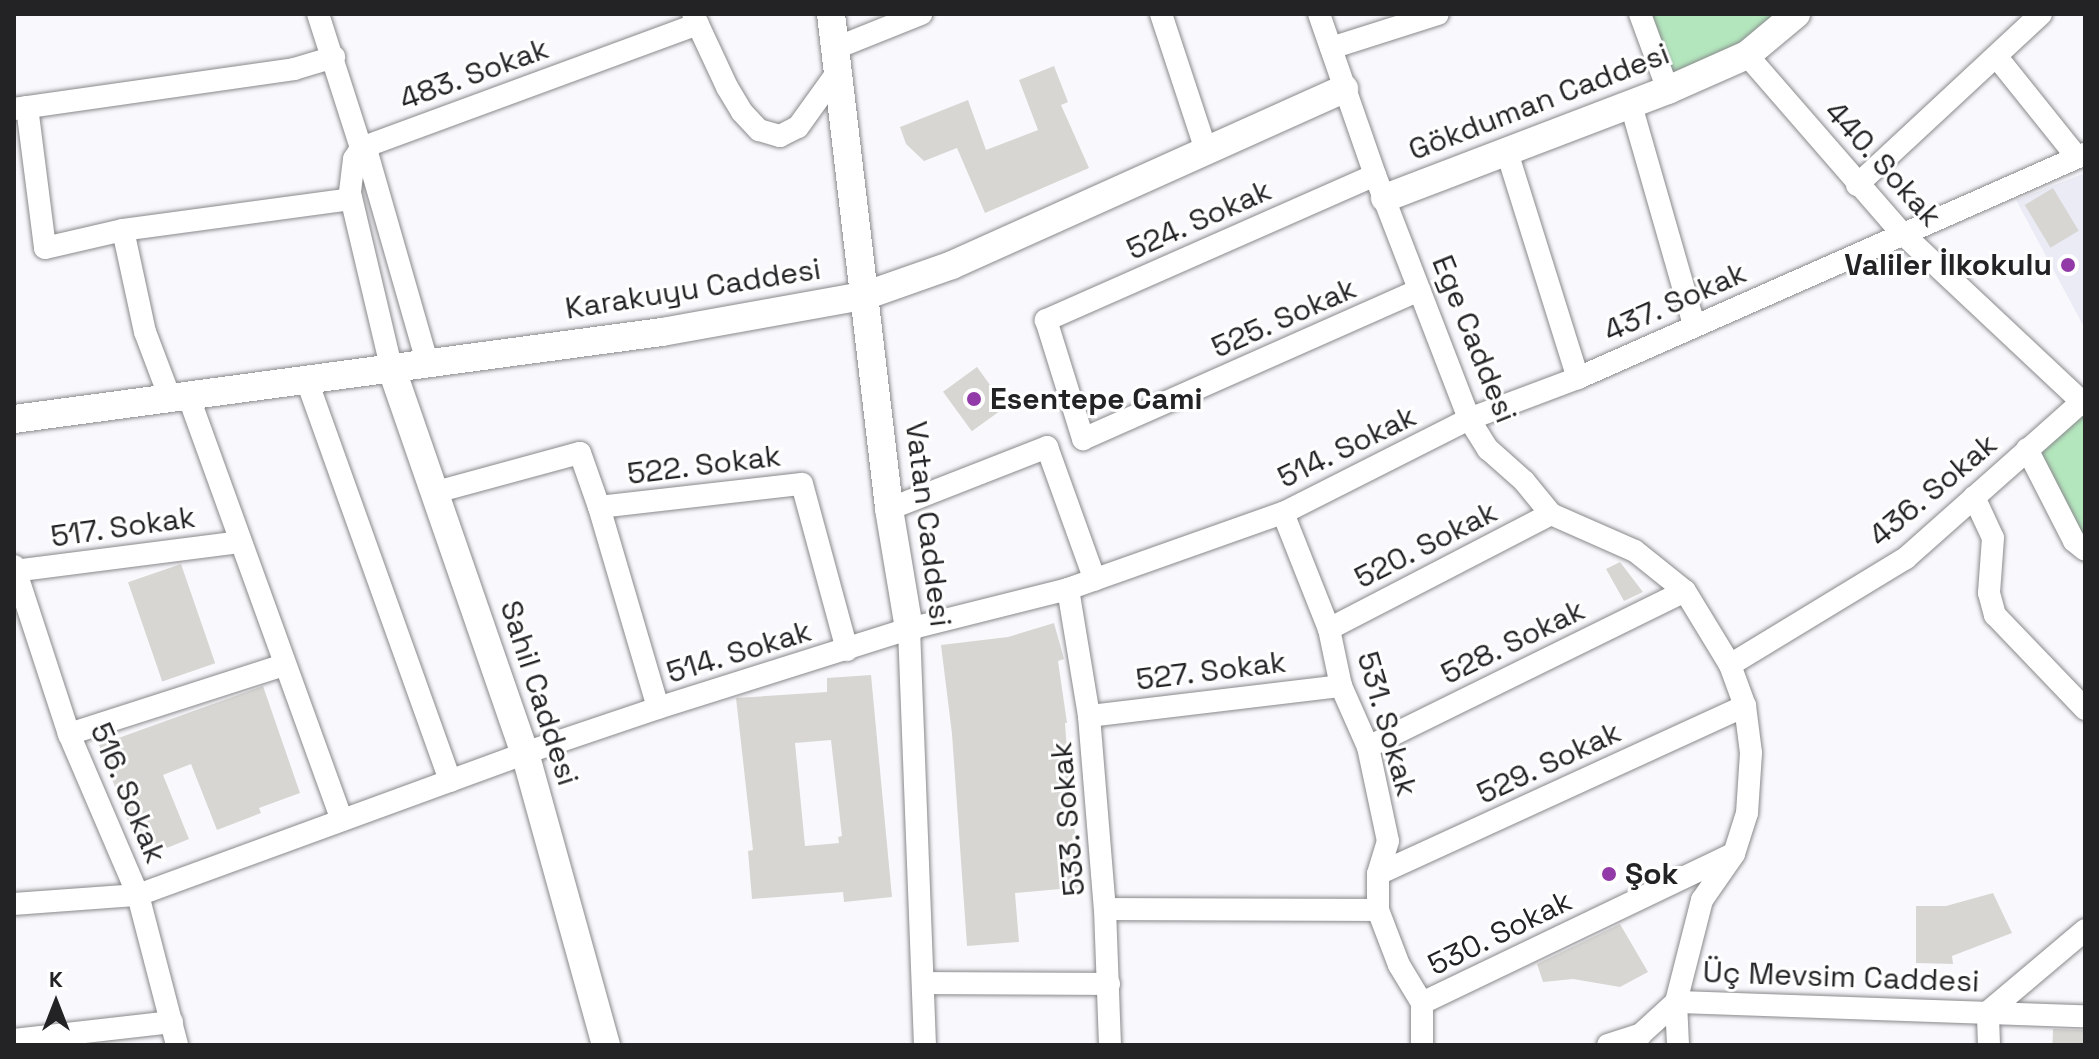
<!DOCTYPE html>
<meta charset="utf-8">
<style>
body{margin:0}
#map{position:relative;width:2099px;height:1059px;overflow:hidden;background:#f9f9fd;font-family:"Space Grotesk",sans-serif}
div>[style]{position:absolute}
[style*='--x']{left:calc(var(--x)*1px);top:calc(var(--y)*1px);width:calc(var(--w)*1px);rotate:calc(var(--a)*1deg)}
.built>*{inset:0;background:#ebebf6}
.green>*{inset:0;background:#b3e6bd}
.building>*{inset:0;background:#d8d6d3;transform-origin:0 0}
.roads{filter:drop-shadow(0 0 2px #89898c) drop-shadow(0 0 2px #89898c)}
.minor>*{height:22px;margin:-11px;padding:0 11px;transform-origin:11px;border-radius:11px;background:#fff}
.tertiary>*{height:28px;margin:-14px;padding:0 14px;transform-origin:14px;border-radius:14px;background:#fff}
.dots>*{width:22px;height:22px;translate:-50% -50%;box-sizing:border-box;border:4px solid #fff;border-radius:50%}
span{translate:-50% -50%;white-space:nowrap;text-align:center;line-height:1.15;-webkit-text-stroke:6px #fff;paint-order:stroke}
.street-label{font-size:30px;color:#232325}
.poi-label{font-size:30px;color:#232325;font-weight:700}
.right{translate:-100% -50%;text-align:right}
.left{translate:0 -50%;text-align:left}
.frame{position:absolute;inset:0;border:16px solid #232325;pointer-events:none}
.north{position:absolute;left:16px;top:963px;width:80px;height:80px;-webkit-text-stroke:6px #fff;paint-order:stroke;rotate:0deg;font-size:22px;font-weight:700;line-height:32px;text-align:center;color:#232325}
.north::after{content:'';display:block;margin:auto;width:28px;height:36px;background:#232325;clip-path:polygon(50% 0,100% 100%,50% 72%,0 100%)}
</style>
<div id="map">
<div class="built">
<i style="clip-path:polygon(2085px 173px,2085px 329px,2016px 200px)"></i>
</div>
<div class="green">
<i style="clip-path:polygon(1653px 14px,1800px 14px,1668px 90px,1641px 18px)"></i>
<i style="clip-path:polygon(2085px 405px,2085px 550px,2027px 449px)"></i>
</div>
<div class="building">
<i style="clip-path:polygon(1054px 66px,1068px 102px,1061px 105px,1089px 168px,985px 213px,957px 148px,924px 161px,906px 144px,900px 127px,968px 100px,986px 150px,1038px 130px,1019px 80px)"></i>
<i style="left:2053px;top:188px;width:50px;height:33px;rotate:59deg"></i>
<i style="left:977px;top:367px;width:49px;height:42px;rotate:54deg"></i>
<i style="clip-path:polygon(1620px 562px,1643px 592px,1624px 601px,1606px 569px)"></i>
<i style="left:181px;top:564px;width:105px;height:56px;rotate:71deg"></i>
<i style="clip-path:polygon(1054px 623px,1064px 659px,1058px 661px,1067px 723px,1065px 723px,1070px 794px,1082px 887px,1015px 893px,1019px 942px,967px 946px,952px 734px,941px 645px,1008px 637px)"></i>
<i style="clip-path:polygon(evenodd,871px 675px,892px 897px,844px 902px,843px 892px,752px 899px,748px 851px,753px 850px,736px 698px,827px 692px,827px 678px,871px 675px,831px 740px,842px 836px,838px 837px,839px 843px,805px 846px,795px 743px,831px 740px)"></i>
<i style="clip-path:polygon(263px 686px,300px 793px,259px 808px,261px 813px,217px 830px,191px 764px,163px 775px,189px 839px,142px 858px,99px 745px)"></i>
<i style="clip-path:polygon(1993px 893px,2012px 933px,1952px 956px,1953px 964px,1916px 963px,1916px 906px,1946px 906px)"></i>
<i style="clip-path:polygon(1620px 924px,1648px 972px,1620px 987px,1573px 979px,1543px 982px,1537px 964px)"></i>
<i style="left:2053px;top:1029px;width:32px;height:16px;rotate:2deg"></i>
</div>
<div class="roads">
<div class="minor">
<i style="--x:318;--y:14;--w:141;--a:72.2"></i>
<i style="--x:361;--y:148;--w:13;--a:122"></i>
<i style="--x:354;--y:159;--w:34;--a:97"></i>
<i style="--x:350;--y:193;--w:179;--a:76.7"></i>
<i style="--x:693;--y:14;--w:81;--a:65"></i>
<i style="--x:727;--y:87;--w:29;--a:59"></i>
<i style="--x:742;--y:112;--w:25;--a:47"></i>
<i style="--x:759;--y:130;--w:22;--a:16"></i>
<i style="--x:780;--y:136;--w:20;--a:-27"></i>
<i style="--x:798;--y:127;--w:70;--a:-54.3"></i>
<i style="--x:1161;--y:14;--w:143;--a:71.7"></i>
<i style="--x:1319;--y:14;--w:170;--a:70.8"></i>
<i style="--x:1375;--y:175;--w:261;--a:68.9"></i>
<i style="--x:1469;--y:419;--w:36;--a:58"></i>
<i style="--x:1488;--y:449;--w:48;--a:41.6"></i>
<i style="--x:1524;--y:481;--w:43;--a:50.7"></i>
<i style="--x:1551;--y:514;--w:92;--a:23.8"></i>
<i style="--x:1635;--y:551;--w:64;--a:38.7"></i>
<i style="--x:1685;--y:591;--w:87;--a:58.7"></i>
<i style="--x:1730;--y:665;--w:44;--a:69.9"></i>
<i style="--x:1745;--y:706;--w:47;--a:82.7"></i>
<i style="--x:1751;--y:753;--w:60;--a:93.8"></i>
<i style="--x:1747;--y:813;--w:43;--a:107.6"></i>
<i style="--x:1734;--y:854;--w:56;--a:124.8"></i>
<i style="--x:1702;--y:900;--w:105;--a:104.3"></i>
<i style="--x:1676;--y:1002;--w:43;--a:87.3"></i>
<i style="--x:1640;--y:14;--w:81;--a:69.8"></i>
<i style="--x:836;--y:48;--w:92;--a:-21.8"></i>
<i style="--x:1331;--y:48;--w:112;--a:-17.6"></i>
<i style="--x:1747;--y:55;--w:236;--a:49"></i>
<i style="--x:1902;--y:233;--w:251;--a:43.2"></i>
<i style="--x:1996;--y:56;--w:129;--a:51.3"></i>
<i style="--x:1631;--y:105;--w:229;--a:74"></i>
<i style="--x:27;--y:107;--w:142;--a:82.7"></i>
<i style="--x:45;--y:248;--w:80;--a:-13"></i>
<i style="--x:14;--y:109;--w:283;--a:-8.1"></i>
<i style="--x:294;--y:69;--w:42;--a:-16.7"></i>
<i style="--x:361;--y:148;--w:359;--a:-20.2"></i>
<i style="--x:361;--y:150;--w:9;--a:41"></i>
<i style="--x:368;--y:156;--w:214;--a:74"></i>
<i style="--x:1507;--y:152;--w:237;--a:72.6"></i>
<i style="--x:1375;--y:175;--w:360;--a:156.2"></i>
<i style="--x:1046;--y:320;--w:125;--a:72.7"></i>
<i style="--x:1083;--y:439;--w:368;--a:-23.9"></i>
<i style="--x:1857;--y:185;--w:251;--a:-42.9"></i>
<i style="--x:306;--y:378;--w:428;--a:70.3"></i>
<i style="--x:188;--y:395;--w:452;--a:70.1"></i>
<i style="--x:170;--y:398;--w:71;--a:-110.7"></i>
<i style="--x:145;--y:332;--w:104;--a:-102.2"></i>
<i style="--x:123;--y:230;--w:230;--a:-7.7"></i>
<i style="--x:2027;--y:449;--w:103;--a:62.9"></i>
<i style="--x:2074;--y:541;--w:14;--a:39"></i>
<i style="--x:436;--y:492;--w:149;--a:-15.2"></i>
<i style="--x:580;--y:453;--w:57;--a:70.6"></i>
<i style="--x:599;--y:507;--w:204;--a:-6.5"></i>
<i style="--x:802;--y:484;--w:172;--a:74.8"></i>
<i style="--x:1974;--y:497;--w:45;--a:65.1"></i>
<i style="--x:1993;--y:538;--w:55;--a:94.2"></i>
<i style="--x:1989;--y:593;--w:23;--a:75"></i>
<i style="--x:1995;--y:615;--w:130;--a:46.2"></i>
<i style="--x:599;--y:507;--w:209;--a:73.6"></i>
<i style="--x:889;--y:509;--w:170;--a:-21.4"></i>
<i style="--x:1047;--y:447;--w:141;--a:70.2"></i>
<i style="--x:1283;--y:513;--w:125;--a:68.4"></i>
<i style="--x:1329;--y:629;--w:58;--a:78.1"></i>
<i style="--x:1341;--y:686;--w:67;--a:66.1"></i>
<i style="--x:1368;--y:747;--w:96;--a:78"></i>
<i style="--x:1388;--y:841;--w:34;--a:107"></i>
<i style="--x:1378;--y:874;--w:36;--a:90"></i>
<i style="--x:1378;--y:910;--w:59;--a:69.1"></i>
<i style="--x:1399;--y:965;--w:44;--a:58.8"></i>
<i style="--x:1422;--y:1003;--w:42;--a:90"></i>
<i style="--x:14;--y:566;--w:177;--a:71.9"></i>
<i style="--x:69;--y:734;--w:175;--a:66.8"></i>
<i style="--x:138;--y:895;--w:155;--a:75.4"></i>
<i style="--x:14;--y:571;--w:228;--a:-7.3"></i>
<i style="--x:1068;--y:589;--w:129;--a:80.6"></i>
<i style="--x:1089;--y:716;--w:194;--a:85.3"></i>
<i style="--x:1105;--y:909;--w:136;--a:87.9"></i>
<i style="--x:909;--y:629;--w:416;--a:87.8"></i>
<i style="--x:1329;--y:629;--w:250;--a:-27.4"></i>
<i style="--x:1730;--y:665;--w:206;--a:-31.3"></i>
<i style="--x:1906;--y:558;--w:239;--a:-41.6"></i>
<i style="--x:1089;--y:716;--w:254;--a:-6.8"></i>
<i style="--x:69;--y:734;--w:226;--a:-17.8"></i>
<i style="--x:1368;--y:747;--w:353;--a:-26.2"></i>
<i style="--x:1378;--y:874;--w:404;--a:-24.6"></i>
<i style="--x:14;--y:904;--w:124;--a:-4.2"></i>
<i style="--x:138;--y:895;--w:412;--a:-20.1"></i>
<i style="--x:525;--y:753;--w:140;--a:-18.7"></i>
<i style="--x:658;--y:708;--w:263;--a:-17.5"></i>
<i style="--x:909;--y:629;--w:164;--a:-14.1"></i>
<i style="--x:1068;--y:589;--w:228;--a:-19.5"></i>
<i style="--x:1283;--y:513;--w:208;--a:-26.8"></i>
<i style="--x:1469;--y:419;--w:116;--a:-20.6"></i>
<i style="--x:1578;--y:378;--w:554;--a:-23.84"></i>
<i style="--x:1105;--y:909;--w:273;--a:0.2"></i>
<i style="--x:924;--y:983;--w:185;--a:0.3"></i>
<i style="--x:1422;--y:1003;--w:343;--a:-25.6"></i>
<i style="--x:14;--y:1040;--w:159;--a:-6.5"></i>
<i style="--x:1608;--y:1045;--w:35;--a:-18"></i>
<i style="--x:1641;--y:1034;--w:47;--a:-42.4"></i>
<i style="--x:1676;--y:1002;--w:409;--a:2"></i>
<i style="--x:1989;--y:1045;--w:33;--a:-92"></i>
<i style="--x:1988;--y:1012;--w:127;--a:-40.2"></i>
</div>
<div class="tertiary">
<i style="--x:831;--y:14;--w:498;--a:83.3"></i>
<i style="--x:889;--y:509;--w:122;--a:80.5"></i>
<i style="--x:1385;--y:198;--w:303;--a:-20.9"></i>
<i style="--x:1668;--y:90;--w:86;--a:-23.9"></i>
<i style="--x:1747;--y:55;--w:64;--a:-39.9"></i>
<i style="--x:391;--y:367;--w:409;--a:70.9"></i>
<i style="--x:525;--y:753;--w:303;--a:74.5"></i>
<i style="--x:14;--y:419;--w:654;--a:-7.65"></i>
<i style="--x:662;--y:332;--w:208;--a:-10.2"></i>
<i style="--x:867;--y:295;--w:90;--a:-19.4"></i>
<i style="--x:952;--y:265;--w:430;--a:-24.2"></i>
</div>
</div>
<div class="dots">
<i style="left:2068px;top:265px;background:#923ba8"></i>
<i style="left:974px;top:399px;background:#923ba8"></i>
<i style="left:1609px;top:874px;background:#923ba8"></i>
</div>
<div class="street-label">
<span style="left:474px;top:74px;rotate:-20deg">483. Sokak</span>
<span style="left:1539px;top:102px;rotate:-21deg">Gökduman Caddesi</span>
<span style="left:1883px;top:164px;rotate:48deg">440. Sokak</span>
<span style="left:1199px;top:220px;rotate:-24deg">524. Sokak</span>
<span style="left:693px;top:289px;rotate:-9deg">Karakuyu Caddesi</span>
<span style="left:1675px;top:302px;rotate:-24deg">437. Sokak</span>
<span style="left:1284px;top:318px;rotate:-24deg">525. Sokak</span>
<span style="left:1474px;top:339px;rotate:68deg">Ege Caddesi</span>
<span style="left:1347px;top:447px;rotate:-26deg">514. Sokak</span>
<span style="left:704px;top:465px;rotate:-7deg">522. Sokak</span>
<span style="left:1933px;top:490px;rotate:-40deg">436. Sokak</span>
<span style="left:928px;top:524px;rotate:83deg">Vatan Caddesi</span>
<span style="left:123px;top:527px;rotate:-8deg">517. Sokak</span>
<span style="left:1426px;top:545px;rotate:-27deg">520. Sokak</span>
<span style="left:1513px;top:642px;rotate:-26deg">528. Sokak</span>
<span style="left:739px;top:652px;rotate:-17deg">514. Sokak</span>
<span style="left:1211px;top:671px;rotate:-7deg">527. Sokak</span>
<span style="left:539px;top:693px;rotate:72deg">Sahil Caddesi</span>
<span style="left:1387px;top:724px;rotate:74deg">531. Sokak</span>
<span style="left:1549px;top:763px;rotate:-25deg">529. Sokak</span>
<span style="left:128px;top:793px;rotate:67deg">516. Sokak</span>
<span style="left:1068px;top:819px;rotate:-95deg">533. Sokak</span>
<span style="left:1500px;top:933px;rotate:-26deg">530. Sokak</span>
<span style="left:1841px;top:977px;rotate:2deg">Üç Mevsim Caddesi</span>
</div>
<div class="poi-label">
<span class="right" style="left:2052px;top:265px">Valiler İlkokulu</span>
<span class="left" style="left:990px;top:399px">Esentepe Cami</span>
<span class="left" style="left:1625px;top:874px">Şok</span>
</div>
<div class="frame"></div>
<div class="north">K</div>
</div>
